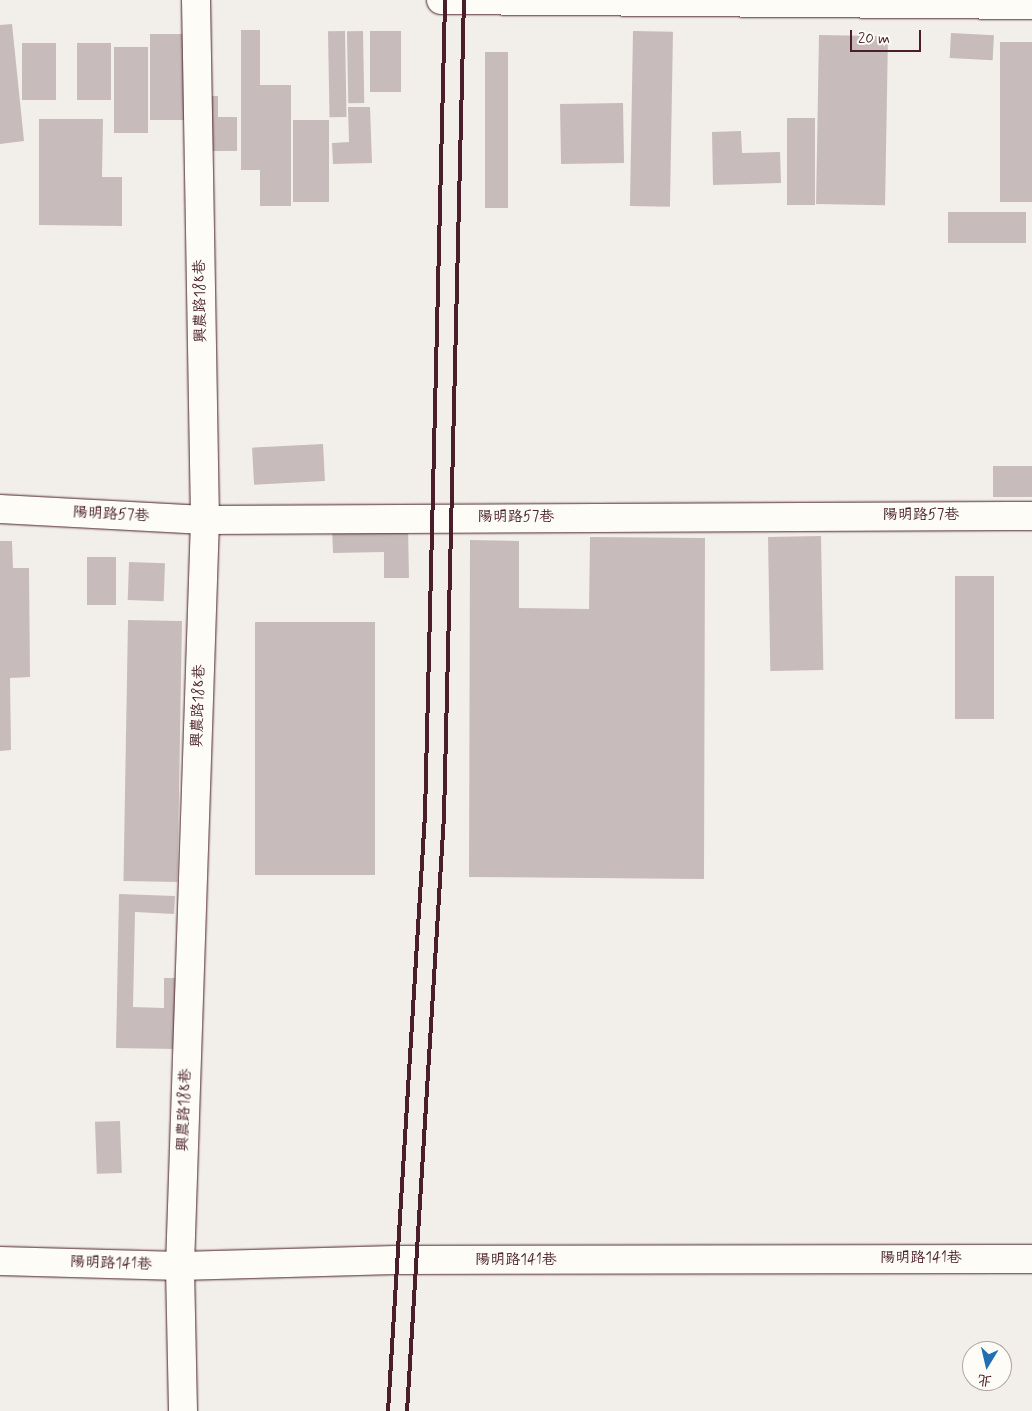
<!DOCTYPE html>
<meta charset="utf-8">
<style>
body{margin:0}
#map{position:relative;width:1032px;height:1411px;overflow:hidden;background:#f2efeb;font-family:Mynerve,"LXGW WenKai TC",sans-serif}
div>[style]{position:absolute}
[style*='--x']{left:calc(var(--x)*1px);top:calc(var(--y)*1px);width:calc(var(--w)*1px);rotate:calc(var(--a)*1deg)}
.building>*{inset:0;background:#c8bbbb;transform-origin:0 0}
.roads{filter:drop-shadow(0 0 1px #4a1f2b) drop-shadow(0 0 1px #4a1f2b)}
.minor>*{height:28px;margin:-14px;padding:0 14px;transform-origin:14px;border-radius:14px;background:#fdfcf7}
.major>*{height:28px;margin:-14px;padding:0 14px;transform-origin:14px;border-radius:14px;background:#fdfcf7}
.rail>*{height:4px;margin:-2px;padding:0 2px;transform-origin:2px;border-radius:2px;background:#4a1f2b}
span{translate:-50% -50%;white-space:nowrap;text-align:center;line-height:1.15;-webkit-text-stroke:4px #fdfcf7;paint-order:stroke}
.street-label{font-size:15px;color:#4a1f2b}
.north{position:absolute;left:962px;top:1341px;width:50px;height:50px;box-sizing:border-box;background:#fdfcf7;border:1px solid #b5a4a5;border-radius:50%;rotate:189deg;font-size:14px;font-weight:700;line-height:20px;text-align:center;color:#4a1f2b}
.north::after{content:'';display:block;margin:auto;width:18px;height:22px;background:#1f6fb2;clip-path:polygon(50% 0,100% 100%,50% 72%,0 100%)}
.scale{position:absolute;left:850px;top:30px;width:71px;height:22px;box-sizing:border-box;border:2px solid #4a1f2b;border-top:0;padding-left:6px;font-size:15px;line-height:18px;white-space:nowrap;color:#4a1f2b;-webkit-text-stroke:4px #fdfcf7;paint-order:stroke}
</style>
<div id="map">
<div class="building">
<i style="clip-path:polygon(12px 24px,24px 141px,0 144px,0 25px)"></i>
<i style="left:241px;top:30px;width:19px;height:140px"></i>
<i style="left:345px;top:31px;width:86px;height:17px;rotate:89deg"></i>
<i style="left:363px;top:31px;width:72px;height:16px;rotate:89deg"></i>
<i style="left:370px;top:31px;width:31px;height:61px"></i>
<i style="left:633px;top:31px;width:40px;height:175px;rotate:1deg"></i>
<i style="left:951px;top:33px;width:43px;height:25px;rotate:3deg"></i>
<i style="left:150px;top:34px;width:34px;height:86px"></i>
<i style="left:819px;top:35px;width:69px;height:169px;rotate:1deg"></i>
<i style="left:1000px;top:42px;width:32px;height:160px"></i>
<i style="left:22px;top:43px;width:34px;height:57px"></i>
<i style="left:77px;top:43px;width:34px;height:57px"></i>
<i style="left:114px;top:47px;width:34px;height:86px"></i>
<i style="left:485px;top:52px;width:23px;height:156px"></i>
<i style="left:260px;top:85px;width:31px;height:121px"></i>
<i style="clip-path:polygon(201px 96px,218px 96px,218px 117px,237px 117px,237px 151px,201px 151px)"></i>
<i style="left:623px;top:103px;width:60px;height:63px;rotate:89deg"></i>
<i style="clip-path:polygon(348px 107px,370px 107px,372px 163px,333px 164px,332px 143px,349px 142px)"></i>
<i style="left:787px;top:118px;width:28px;height:87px"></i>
<i style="clip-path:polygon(39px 119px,103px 119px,102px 177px,122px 177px,122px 226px,39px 225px)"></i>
<i style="left:293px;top:120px;width:36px;height:82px"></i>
<i style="clip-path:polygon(741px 131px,742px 153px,780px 152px,781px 183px,713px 185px,712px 132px)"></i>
<i style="left:948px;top:212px;width:78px;height:31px"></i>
<i style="left:323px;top:444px;width:37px;height:71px;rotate:87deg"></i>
<i style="left:993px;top:466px;width:39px;height:31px"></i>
<i style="clip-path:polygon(408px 526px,409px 578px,384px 578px,384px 552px,333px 553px,332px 527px)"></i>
<i style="left:821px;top:536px;width:134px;height:53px;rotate:89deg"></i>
<i style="clip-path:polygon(590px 537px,705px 538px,704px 879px,469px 877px,470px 540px,519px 541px,519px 608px,589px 609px)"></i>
<i style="clip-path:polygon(0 541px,12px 541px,13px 568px,29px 568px,30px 677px,10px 678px,11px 750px,0 751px)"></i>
<i style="left:87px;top:557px;width:29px;height:48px"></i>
<i style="left:129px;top:562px;width:36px;height:38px;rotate:2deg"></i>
<i style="left:955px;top:576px;width:39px;height:143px"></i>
<i style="left:128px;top:620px;width:54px;height:261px;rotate:1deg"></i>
<i style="left:255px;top:622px;width:120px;height:253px"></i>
<i style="clip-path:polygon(119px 894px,175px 896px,174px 914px,135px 912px,133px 1007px,164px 1008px,164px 978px,177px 978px,176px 1049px,116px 1048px)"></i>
<i style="left:120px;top:1121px;width:52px;height:25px;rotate:88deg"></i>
</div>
<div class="roads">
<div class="minor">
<i style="--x:0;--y:509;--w:205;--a:3.1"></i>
<i style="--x:205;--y:520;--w:827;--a:-0.28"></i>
<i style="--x:0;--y:1261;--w:180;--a:1.6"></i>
<i style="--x:180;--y:1266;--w:215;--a:-1.6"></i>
<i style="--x:395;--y:1260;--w:637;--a:-0.09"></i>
<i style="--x:183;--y:1411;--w:145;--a:-91.2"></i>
<i style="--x:180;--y:1266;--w:746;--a:-88.08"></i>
<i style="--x:205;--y:520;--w:520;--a:-90.99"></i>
</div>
<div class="major">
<i style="--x:441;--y:0;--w:591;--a:0.48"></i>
</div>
</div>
<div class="rail">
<i style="--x:388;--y:1411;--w:597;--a:-86.45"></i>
<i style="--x:425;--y:815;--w:815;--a:-88.59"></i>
<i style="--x:407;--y:1411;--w:596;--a:-86.44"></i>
<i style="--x:444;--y:816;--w:816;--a:-88.6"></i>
</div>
<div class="street-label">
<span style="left:201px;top:301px;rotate:-91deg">興農路188巷</span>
<span style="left:111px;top:515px;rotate:3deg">陽明路57巷</span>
<span style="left:921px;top:516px">陽明路57巷</span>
<span style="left:516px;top:518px">陽明路57巷</span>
<span style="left:199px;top:706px;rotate:-88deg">興農路188巷</span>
<span style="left:185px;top:1110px;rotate:-88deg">興農路188巷</span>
<span style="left:921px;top:1259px">陽明路141巷</span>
<span style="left:516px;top:1261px">陽明路141巷</span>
<span style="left:111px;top:1264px;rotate:2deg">陽明路141巷</span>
</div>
<div class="north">北</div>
<div class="scale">20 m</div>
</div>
